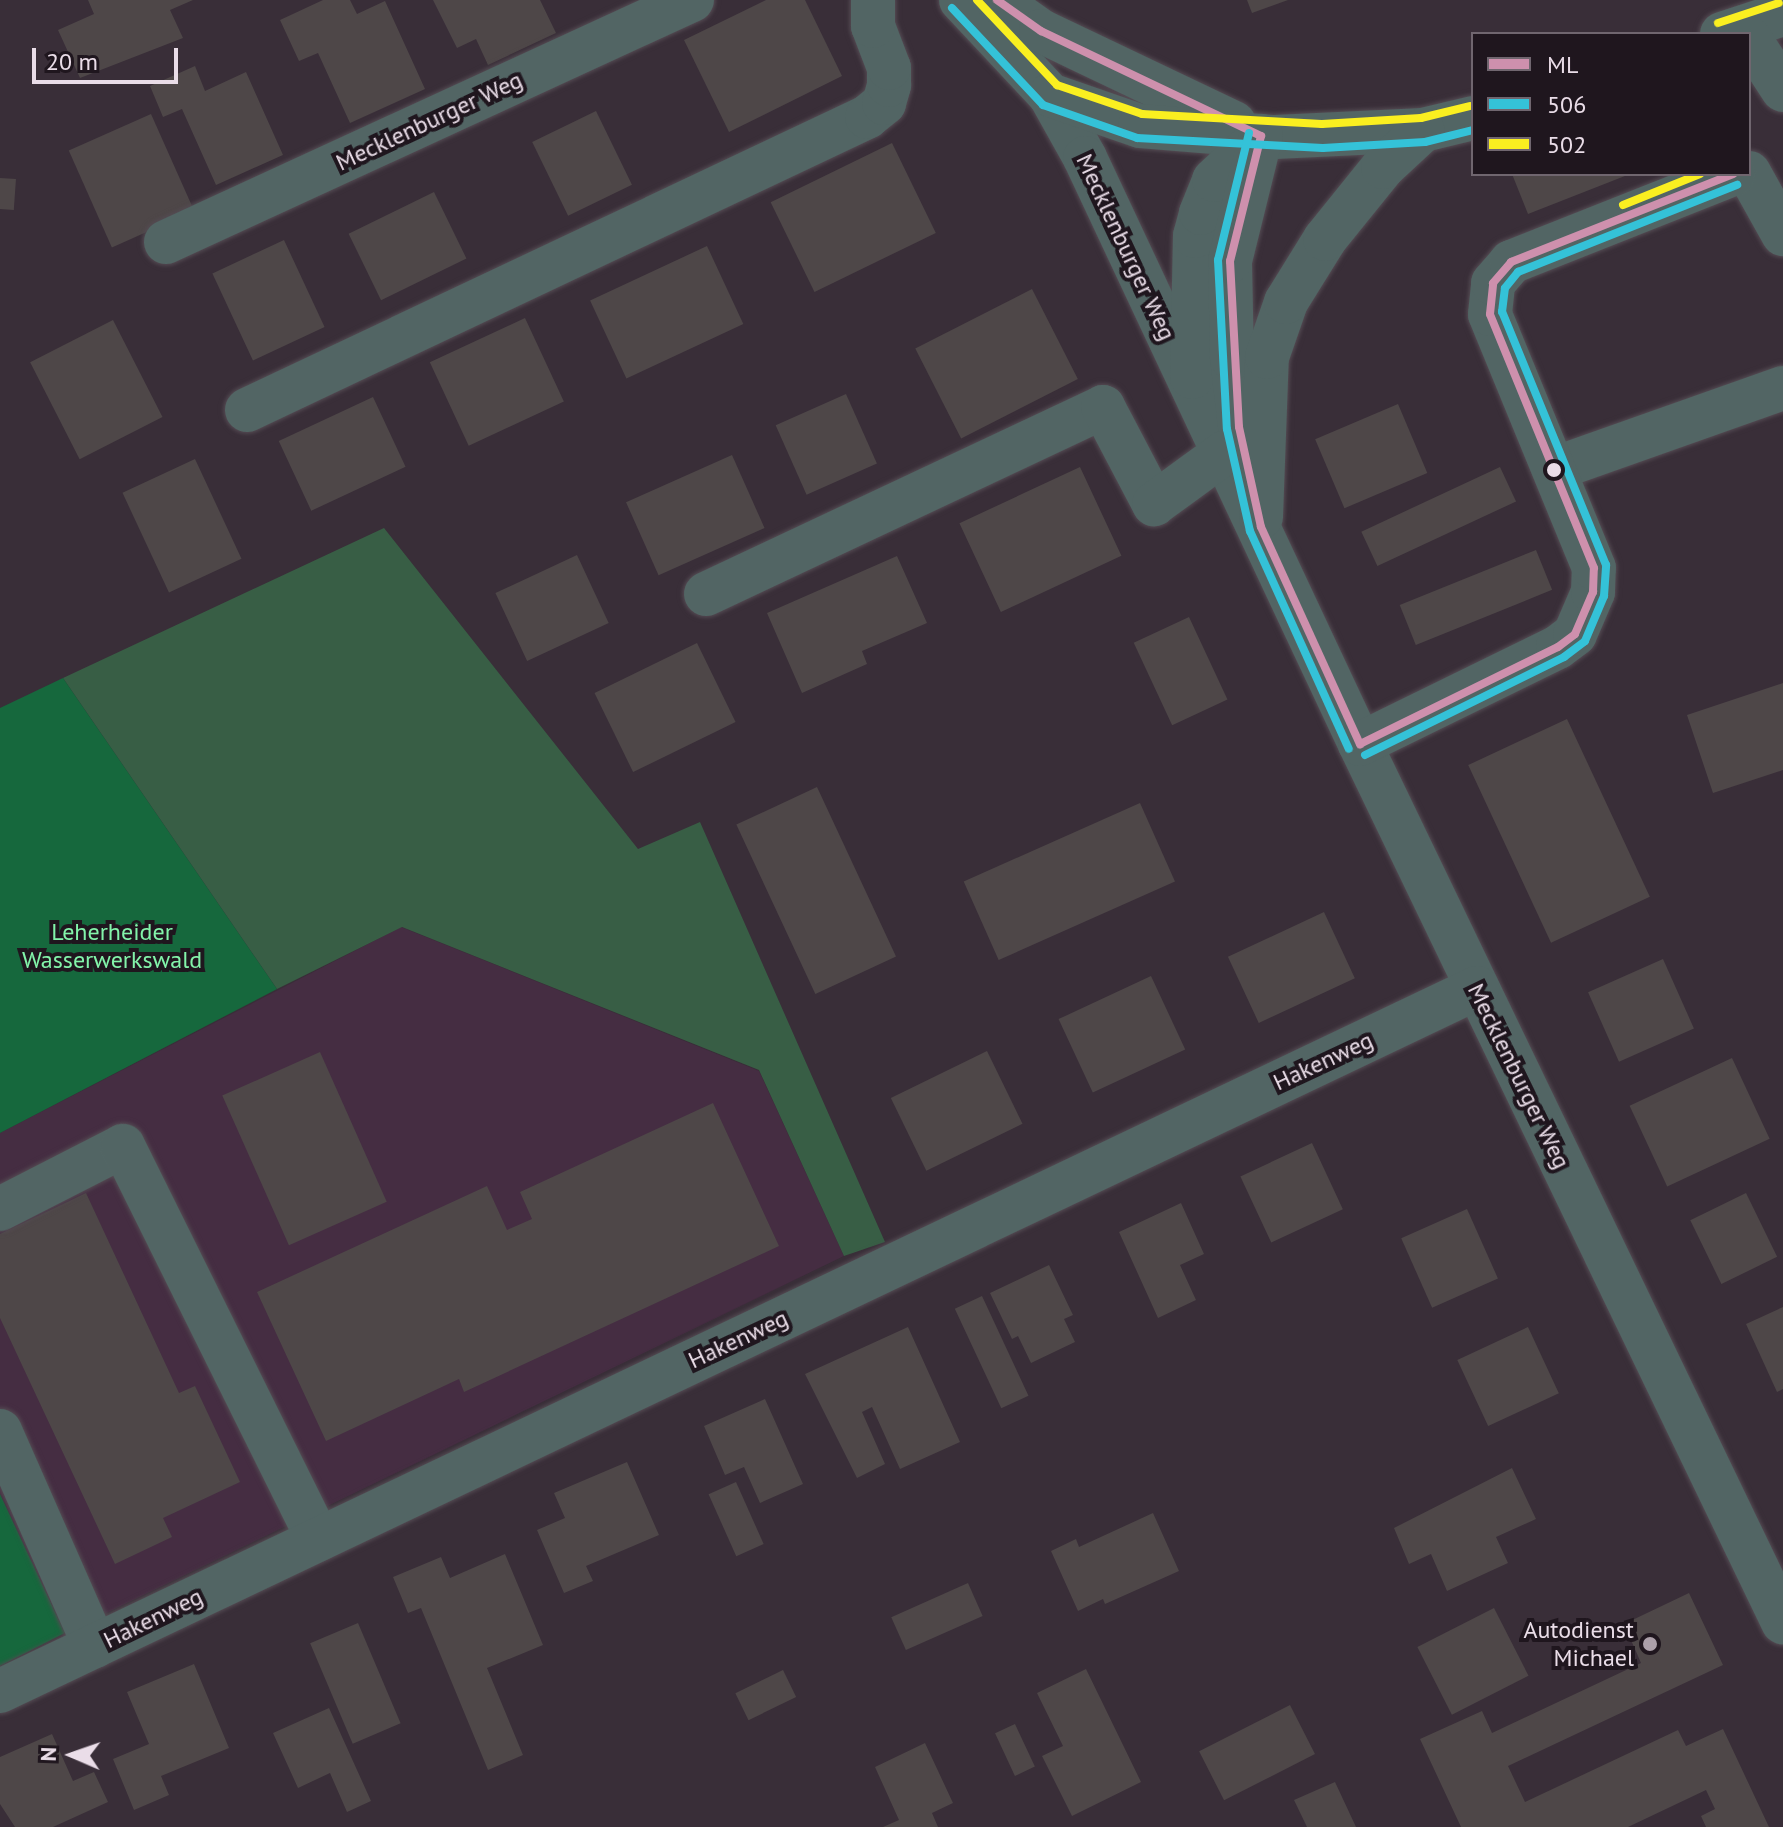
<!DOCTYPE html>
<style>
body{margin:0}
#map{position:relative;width:1783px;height:1827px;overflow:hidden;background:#392e38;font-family:"PT Sans",sans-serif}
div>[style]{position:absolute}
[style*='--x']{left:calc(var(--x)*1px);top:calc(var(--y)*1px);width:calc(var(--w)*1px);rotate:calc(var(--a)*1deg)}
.built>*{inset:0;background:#452d42}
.green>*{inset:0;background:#385e45}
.forest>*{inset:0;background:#16683d}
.building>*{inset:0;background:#4e4748;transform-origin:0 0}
.roads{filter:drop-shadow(0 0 2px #544b53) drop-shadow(0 0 2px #544b53)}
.minor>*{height:44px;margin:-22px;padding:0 22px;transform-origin:22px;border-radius:22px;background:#526564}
.bus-1>*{height:8px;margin:-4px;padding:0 4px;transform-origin:4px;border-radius:4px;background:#ce90ad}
.bus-2>*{height:8px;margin:-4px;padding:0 4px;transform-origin:4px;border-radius:4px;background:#34c2d8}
.bus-3>*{height:8px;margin:-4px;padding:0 4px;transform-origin:4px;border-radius:4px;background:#faef20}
.dots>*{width:22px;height:22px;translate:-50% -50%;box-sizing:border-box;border:4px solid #1f161e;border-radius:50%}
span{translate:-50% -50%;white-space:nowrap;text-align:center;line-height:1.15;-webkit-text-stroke:8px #1f161e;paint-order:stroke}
.street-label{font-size:24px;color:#eadde8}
.park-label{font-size:24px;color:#83f4aa}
.poi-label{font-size:24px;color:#eadde8}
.right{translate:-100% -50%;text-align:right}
.legend{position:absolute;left:1471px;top:32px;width:280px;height:144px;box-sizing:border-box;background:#1f161e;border:2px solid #70666f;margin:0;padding:10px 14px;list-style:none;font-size:24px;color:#eadde8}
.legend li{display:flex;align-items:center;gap:16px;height:40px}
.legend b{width:40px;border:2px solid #70666f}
.north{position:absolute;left:32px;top:1715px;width:80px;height:80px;-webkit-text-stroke:6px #1f161e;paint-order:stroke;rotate:272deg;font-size:22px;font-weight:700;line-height:32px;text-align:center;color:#eadde8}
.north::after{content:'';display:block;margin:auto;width:28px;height:36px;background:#eadde8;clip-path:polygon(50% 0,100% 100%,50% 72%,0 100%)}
.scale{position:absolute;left:32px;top:48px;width:146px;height:36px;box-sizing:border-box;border:4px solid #eadde8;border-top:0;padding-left:10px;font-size:24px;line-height:28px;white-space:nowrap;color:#eadde8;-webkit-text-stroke:6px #1f161e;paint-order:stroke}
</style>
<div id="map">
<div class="built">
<i style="clip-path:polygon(401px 927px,759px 1071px,844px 1256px,65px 1633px,0 1494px,0 1133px)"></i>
</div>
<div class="green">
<i style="clip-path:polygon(384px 528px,638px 849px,700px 822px,885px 1242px,844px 1256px,759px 1070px,402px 927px,277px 989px,63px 678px)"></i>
</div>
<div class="forest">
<i style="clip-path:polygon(63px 678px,277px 989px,0 1133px,0 708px)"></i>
<i style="clip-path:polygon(0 1494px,65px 1633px,0 1666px)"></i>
</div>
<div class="building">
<i style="clip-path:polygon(88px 0,193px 0,170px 10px,183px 38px,80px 78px,58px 30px,94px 14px)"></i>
<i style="clip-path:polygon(323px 0,350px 0,357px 14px,385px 1px,425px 89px,350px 123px,318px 53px,299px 61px,280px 20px)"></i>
<i style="clip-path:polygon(433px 0,540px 0,556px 33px,488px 65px,476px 39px,457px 48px)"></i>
<i style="clip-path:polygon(766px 0,805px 0,842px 76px,729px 132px,684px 40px)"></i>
<i style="clip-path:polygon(1247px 0,1288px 0,1252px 13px)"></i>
<i style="clip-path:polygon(195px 66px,205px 91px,246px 72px,283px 155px,216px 185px,182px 109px,163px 117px,150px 86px)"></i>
<i style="left:596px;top:111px;width:82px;height:71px;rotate:64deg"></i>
<i style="left:151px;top:114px;width:106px;height:90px;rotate:66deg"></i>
<i style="left:892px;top:143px;width:100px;height:135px;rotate:64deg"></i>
<i style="clip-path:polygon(1512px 174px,1630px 174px,1528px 214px)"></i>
<i style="left:0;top:178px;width:16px;height:31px;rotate:4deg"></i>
<i style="left:434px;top:192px;width:74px;height:95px;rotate:64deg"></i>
<i style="left:284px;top:240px;width:96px;height:79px;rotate:65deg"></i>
<i style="left:707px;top:246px;width:86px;height:129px;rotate:65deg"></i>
<i style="left:1032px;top:289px;width:101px;height:131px;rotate:63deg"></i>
<i style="left:525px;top:318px;width:92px;height:105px;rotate:65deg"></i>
<i style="left:113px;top:320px;width:109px;height:93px;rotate:63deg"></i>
<i style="left:846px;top:394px;width:76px;height:77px;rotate:66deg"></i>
<i style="left:373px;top:397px;width:77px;height:104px;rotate:65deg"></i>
<i style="left:1398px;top:404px;width:75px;height:90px;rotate:67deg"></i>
<i style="left:732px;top:455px;width:80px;height:116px;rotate:66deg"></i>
<i style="left:195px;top:459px;width:110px;height:80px;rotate:65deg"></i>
<i style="left:1080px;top:467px;width:98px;height:133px;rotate:65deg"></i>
<i style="left:1500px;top:467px;width:38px;height:153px;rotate:65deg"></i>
<i style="left:1536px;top:550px;width:43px;height:147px;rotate:68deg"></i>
<i style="left:577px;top:555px;width:75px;height:90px;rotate:65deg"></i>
<i style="clip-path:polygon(897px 556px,927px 623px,862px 651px,867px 664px,802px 693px,767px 613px)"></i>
<i style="left:1189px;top:617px;width:91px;height:61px;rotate:65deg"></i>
<i style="left:697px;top:643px;width:88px;height:114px;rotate:64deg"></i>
<i style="clip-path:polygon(1783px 683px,1783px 770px,1713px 793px,1687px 715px)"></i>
<i style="left:1567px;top:719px;width:196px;height:109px;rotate:65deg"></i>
<i style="left:817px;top:787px;width:187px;height:89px;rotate:65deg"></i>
<i style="left:1140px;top:803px;width:86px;height:193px;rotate:66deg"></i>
<i style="left:1324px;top:912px;width:73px;height:106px;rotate:65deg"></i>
<i style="left:1663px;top:959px;width:76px;height:82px;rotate:66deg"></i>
<i style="left:1151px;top:976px;width:81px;height:102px;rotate:65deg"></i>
<i style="left:987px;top:1051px;width:81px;height:107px;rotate:64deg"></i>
<i style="left:320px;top:1052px;width:164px;height:107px;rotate:66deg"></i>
<i style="left:1732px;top:1058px;width:89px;height:113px;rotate:65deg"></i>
<i style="clip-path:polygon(713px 1103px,779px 1246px,464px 1392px,459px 1379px,326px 1441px,257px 1292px,487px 1186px,507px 1230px,532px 1219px,520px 1192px)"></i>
<i style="left:1312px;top:1143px;width:73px;height:79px;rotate:65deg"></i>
<i style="clip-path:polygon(86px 1193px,179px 1393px,195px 1386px,240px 1482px,163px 1518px,172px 1537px,115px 1564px,0 1318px,0 1234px)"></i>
<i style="left:1746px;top:1193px;width:71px;height:62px;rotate:64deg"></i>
<i style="clip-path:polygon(1181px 1203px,1204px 1254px,1180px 1265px,1196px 1300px,1158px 1318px,1119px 1232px)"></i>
<i style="left:1467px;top:1209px;width:76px;height:72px;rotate:66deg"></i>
<i style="clip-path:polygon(1049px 1265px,1073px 1315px,1064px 1319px,1075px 1342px,1031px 1363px,1018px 1336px,1012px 1339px,990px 1293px)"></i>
<i style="left:982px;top:1296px;width:110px;height:30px;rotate:65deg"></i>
<i style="clip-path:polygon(1783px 1307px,1783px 1389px,1777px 1392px,1746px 1324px)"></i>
<i style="clip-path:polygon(908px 1327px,960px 1442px,900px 1469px,872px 1407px,862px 1412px,885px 1464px,857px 1478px,805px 1374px)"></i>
<i style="left:1528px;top:1327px;width:73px;height:78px;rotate:65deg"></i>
<i style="clip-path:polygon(765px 1399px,803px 1484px,760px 1503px,744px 1467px,725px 1475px,704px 1426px)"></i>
<i style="clip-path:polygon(627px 1462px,659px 1535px,586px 1566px,593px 1581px,564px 1593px,537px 1530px,565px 1518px,554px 1493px)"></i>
<i style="clip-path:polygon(1512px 1468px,1536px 1519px,1496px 1537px,1508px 1563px,1447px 1591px,1431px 1554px,1409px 1564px,1394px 1528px)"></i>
<i style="left:736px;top:1482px;width:68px;height:30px;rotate:66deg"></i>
<i style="clip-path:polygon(1153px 1513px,1179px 1571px,1105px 1604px,1103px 1599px,1078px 1611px,1051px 1551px,1076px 1539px,1079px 1547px)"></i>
<i style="clip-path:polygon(505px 1554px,543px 1645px,487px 1668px,523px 1755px,488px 1770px,421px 1608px,408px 1613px,393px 1577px,441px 1557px,450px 1578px)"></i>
<i style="left:968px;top:1583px;width:36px;height:84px;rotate:66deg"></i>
<i style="clip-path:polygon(1689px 1593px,1723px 1665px,1508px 1766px,1525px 1802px,1678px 1730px,1686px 1746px,1723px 1729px,1769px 1827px,1706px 1827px,1701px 1816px,1715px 1809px,1706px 1790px,1628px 1827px,1461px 1827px,1420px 1739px,1482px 1711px,1492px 1733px,1641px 1663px,1624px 1624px)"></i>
<i style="left:1494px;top:1608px;width:76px;height:86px;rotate:63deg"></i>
<i style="left:358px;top:1623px;width:109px;height:52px;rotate:67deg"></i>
<i style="clip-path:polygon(194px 1664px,229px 1748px,161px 1776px,169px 1795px,134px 1810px,113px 1759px,149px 1744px,127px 1692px)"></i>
<i style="clip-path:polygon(1086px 1669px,1141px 1782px,1072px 1816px,1042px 1756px,1063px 1746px,1037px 1693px)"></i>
<i style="left:783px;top:1670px;width:30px;height:53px;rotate:64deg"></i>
<i style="left:1290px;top:1705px;width:55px;height:102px;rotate:63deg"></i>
<i style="clip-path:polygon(329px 1708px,371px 1801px,347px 1812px,330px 1773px,298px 1788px,273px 1733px)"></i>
<i style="left:1015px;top:1724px;width:47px;height:22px;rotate:65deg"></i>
<i style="clip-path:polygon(52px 1734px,73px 1781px,94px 1772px,108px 1802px,53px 1827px,15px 1827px,0 1804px,0 1757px)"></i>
<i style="clip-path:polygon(925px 1743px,953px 1803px,932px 1813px,938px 1827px,883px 1827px,899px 1820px,875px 1767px)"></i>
<i style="clip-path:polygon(1335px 1782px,1356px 1827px,1307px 1827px,1294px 1800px)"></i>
</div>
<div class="roads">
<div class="minor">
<i style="--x:961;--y:0;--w:130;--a:46.9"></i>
<i style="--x:1050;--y:95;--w:72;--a:60.9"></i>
<i style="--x:1085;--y:158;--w:647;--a:64.86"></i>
<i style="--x:1360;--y:744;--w:975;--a:64.28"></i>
<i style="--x:997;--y:0;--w:54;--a:35.2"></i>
<i style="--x:1041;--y:31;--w:214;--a:25.5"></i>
<i style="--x:1722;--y:34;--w:64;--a:-18.2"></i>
<i style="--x:1749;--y:38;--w:62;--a:56.8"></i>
<i style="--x:1050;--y:95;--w:95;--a:19"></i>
<i style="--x:1140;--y:126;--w:135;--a:4.7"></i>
<i style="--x:1275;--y:137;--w:148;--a:-2.7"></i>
<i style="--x:1423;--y:130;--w:51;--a:-13.5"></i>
<i style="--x:1749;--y:173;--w:70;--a:60.9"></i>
<i style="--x:166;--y:242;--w:579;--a:-24.71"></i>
<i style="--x:1192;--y:377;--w:141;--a:-88.8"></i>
<i style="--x:1195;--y:236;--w:24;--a:-75"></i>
<i style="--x:1201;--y:213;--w:35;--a:-68"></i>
<i style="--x:1214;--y:180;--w:64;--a:-43.1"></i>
<i style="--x:247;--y:410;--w:686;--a:-25.29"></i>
<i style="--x:867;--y:117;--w:22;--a:-39"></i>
<i style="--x:884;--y:103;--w:19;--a:-74"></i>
<i style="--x:889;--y:85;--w:17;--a:-90"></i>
<i style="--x:889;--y:68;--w:45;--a:-110.9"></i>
<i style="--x:873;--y:26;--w:26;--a:-90"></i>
<i style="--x:1241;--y:435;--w:78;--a:-96.7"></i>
<i style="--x:1232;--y:358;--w:97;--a:-91.2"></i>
<i style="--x:1230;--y:261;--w:129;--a:-76.1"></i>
<i style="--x:1557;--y:468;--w:240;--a:-19.5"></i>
<i style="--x:1261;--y:517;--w:160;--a:-87.9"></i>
<i style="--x:1267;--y:357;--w:58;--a:-70.9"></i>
<i style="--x:1286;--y:302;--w:74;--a:-58.2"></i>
<i style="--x:1325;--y:239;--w:92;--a:-51.1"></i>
<i style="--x:1383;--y:167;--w:54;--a:-42.8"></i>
<i style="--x:706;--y:594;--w:439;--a:-25.2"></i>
<i style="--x:1103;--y:407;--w:110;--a:62.3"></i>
<i style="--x:1154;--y:504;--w:87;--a:-36.1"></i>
<i style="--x:1360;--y:744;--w:220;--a:-26.1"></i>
<i style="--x:1558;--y:647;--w:21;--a:-37"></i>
<i style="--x:1575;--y:634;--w:46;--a:-66.8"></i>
<i style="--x:1593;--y:592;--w:24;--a:-88"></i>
<i style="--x:1594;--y:568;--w:274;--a:-112.3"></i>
<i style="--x:1490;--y:314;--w:31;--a:-84"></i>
<i style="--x:1493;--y:283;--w:28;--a:-49"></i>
<i style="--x:1511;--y:262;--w:239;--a:-21.6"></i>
<i style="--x:0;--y:1209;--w:138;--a:-27.1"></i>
<i style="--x:123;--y:1146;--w:439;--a:63.6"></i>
<i style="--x:0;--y:1431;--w:235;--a:66.2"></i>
<i style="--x:0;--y:1691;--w:1636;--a:-25.45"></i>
</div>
</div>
<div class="bus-1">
<i style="--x:997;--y:0;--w:54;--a:35.2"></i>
<i style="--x:1041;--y:31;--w:244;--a:25.5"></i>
<i style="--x:1261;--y:136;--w:129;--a:103.9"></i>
<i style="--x:1230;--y:261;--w:166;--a:86.9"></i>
<i style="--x:1239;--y:427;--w:102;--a:77.6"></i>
<i style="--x:1261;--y:527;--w:239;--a:65.5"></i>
<i style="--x:1360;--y:744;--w:220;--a:-26.1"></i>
<i style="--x:1558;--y:647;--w:21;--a:-37"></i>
<i style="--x:1575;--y:634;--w:46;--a:-66.8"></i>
<i style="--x:1593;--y:592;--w:24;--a:-88"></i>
<i style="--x:1594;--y:568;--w:274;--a:-112.3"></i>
<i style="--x:1490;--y:314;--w:31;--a:-84"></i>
<i style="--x:1493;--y:283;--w:28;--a:-49"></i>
<i style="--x:1511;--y:262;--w:239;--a:-21.6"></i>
</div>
<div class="bus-2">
<i style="--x:952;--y:8;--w:133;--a:46.8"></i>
<i style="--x:1043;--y:105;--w:100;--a:19.3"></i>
<i style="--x:1137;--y:138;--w:186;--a:3.1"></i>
<i style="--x:1323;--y:148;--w:102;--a:-3.4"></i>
<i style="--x:1425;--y:142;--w:49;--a:-14"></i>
<i style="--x:1249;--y:133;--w:131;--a:103.7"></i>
<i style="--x:1218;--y:260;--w:169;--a:87"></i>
<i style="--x:1227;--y:429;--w:105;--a:77.3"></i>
<i style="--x:1250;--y:531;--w:239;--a:65.6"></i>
<i style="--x:1365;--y:755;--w:222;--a:-26.2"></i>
<i style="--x:1564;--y:657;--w:26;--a:-37"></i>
<i style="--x:1585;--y:641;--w:49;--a:-67.1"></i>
<i style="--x:1604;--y:596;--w:31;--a:-86"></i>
<i style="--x:1606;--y:565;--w:274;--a:-112.3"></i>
<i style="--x:1502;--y:312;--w:24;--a:-83"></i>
<i style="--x:1505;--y:288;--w:21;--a:-51"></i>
<i style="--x:1518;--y:272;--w:236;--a:-21.7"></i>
</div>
<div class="bus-3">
<i style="--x:977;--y:0;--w:117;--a:46.7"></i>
<i style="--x:1057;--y:85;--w:90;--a:18.8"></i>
<i style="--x:1142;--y:114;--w:180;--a:3.2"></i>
<i style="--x:1322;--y:124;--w:99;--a:-3.5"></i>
<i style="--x:1421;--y:118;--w:50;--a:-13.8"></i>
<i style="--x:1718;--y:23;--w:64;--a:-18.2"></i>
<i style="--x:1623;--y:205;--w:83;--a:-21.9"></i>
</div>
<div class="dots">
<i style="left:1554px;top:470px;background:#eadde8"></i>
<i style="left:1650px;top:1644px;background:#aca0aa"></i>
</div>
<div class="street-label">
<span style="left:429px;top:121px;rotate:-25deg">Mecklenburger Weg</span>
<span style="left:1126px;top:247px;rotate:65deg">Mecklenburger Weg</span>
<span style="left:1323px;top:1061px;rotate:-25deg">Hakenweg</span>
<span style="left:1519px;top:1076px;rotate:64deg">Mecklenburger Weg</span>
<span style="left:738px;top:1339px;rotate:-25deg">Hakenweg</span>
<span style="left:153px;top:1618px;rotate:-26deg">Hakenweg</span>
</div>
<div class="park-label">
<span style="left:112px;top:946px">Leherheider<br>Wasserwerkswald</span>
</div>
<div class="poi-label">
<span class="right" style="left:1634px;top:1644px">Autodienst<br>Michael</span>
</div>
<ul class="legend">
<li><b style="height:10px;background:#ce90ad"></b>ML</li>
<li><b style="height:10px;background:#34c2d8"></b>506</li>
<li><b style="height:10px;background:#faef20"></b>502</li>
</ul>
<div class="north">N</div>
<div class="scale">20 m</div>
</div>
